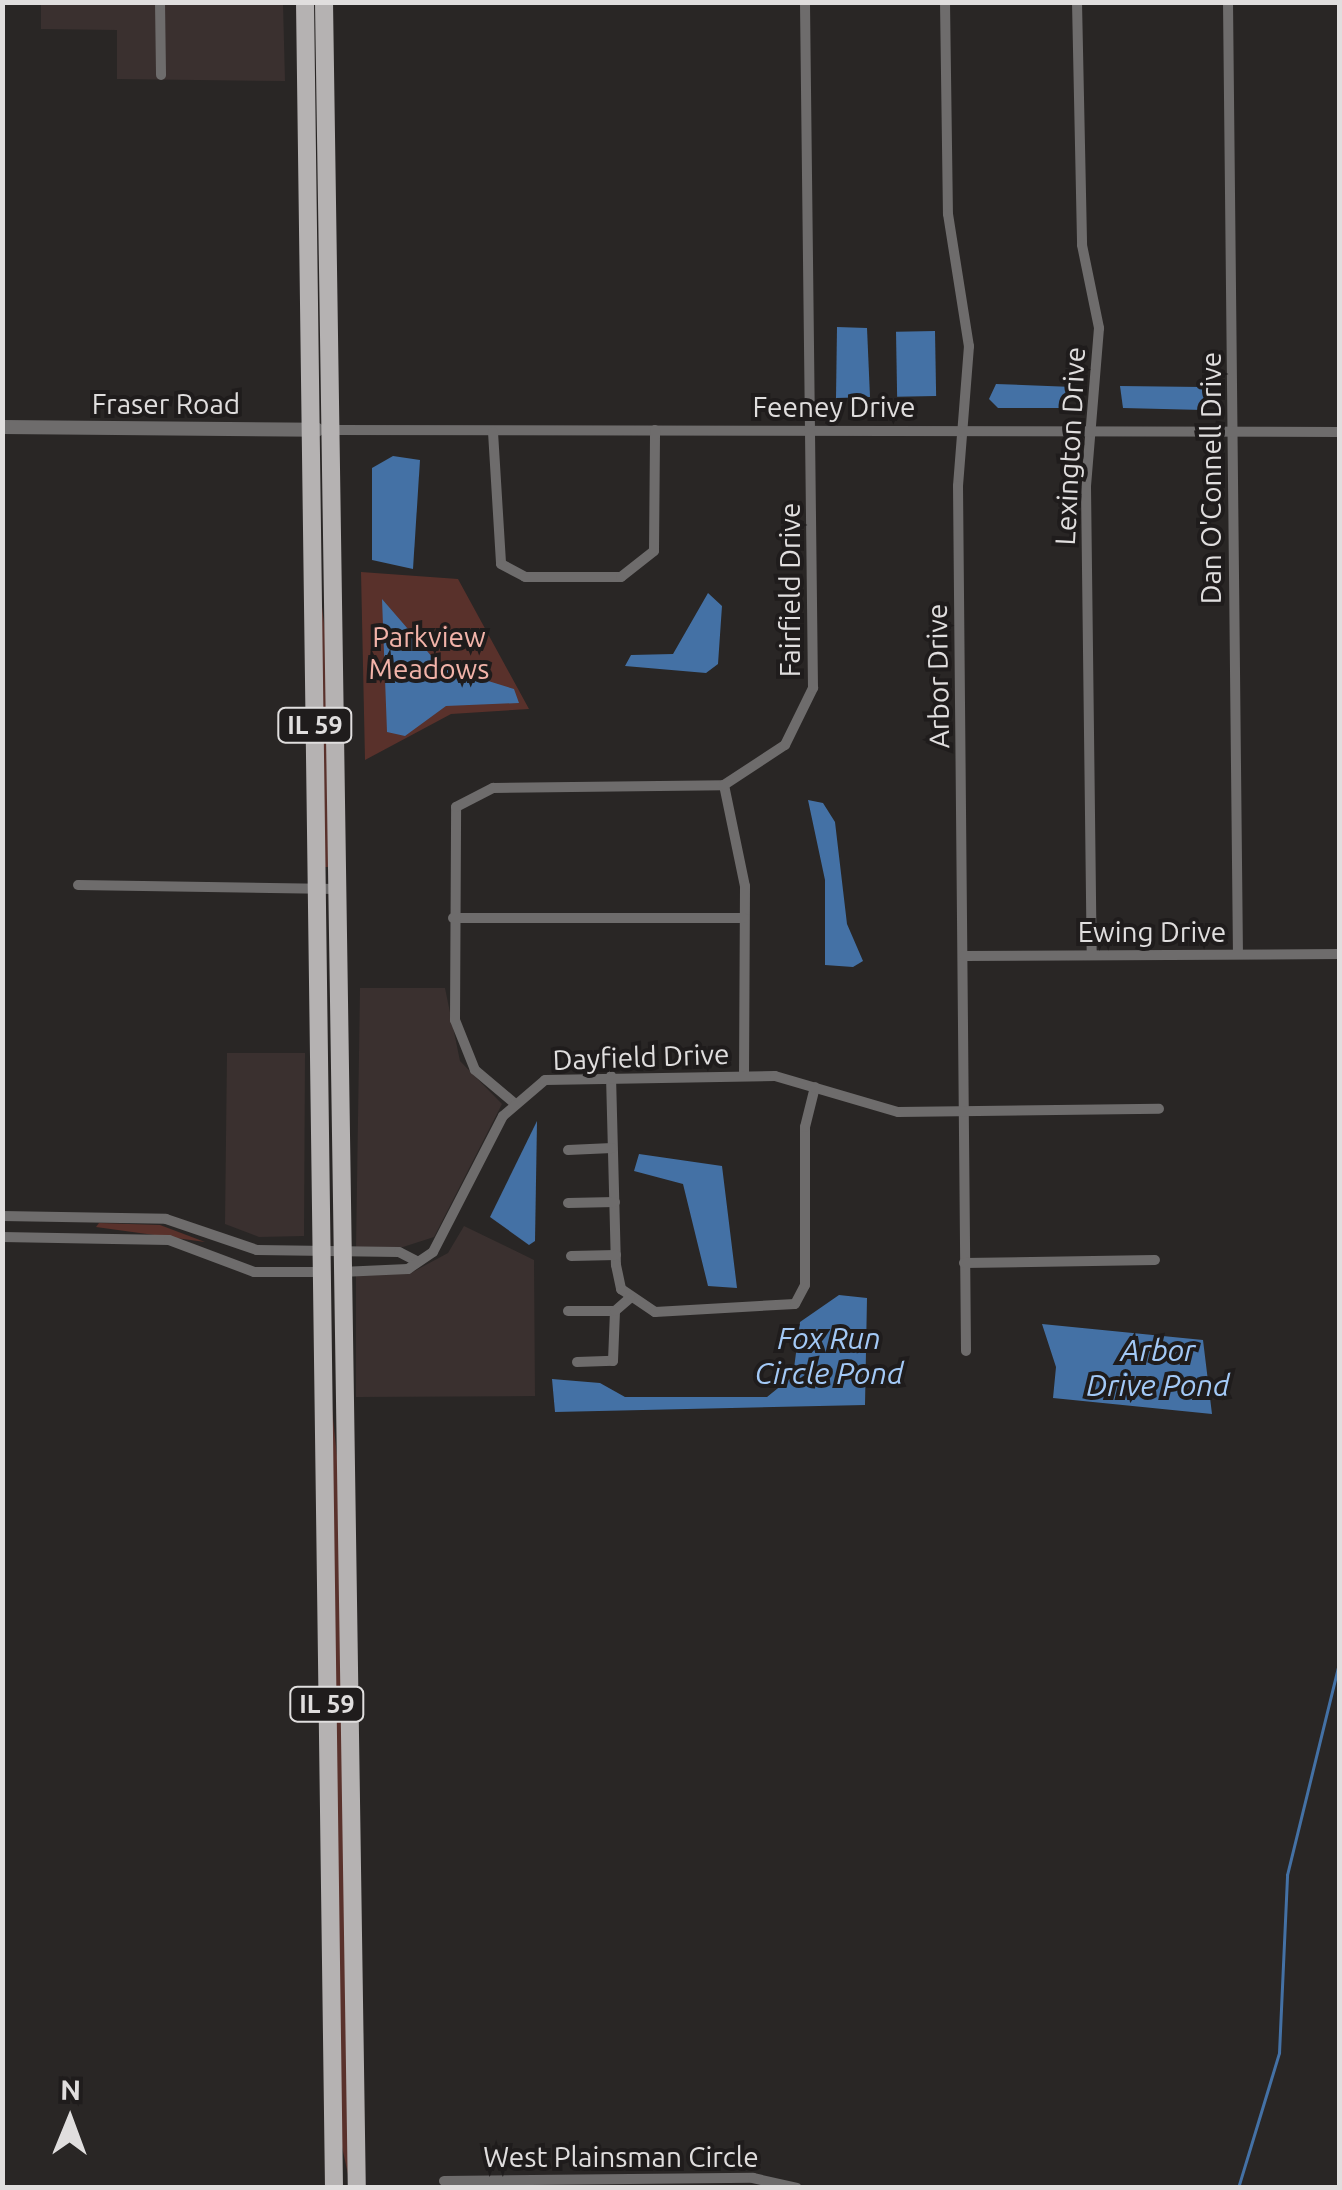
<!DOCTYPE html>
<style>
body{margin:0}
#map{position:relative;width:1342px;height:2190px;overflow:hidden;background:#292625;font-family:Ubuntu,sans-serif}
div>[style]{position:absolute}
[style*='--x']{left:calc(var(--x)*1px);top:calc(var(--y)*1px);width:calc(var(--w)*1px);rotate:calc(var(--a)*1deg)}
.built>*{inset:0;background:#3a302f}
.green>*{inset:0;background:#59312b}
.water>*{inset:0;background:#4471a5;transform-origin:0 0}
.stream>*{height:2.5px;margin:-1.25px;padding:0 1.25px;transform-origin:1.25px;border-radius:1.25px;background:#4471a5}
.minor>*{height:10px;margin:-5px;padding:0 5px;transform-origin:5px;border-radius:5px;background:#6e6c6c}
.tertiary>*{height:14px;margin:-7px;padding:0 7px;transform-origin:7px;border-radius:7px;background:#6e6c6c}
.primary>*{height:18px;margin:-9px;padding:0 9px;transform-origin:9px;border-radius:9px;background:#b5b2b2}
span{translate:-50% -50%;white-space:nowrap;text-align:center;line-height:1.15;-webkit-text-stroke:8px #1f1c1c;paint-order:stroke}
.shield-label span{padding:2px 8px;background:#1f1c1c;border:2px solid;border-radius:8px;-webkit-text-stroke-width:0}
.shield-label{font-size:25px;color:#e0dede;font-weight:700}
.street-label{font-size:28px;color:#e0dede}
.park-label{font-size:28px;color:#f2b3a9}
.water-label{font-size:30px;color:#a3c9f6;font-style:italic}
.frame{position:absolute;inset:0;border:5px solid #e0dede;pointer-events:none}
.north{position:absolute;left:20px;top:2070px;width:100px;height:100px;-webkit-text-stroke:8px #1f1c1c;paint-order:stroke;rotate:1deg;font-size:28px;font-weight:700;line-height:40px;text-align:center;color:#e0dede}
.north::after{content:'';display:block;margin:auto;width:35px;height:45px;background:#e0dede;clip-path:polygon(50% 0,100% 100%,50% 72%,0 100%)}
</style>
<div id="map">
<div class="built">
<i style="clip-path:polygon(41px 3px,283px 3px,285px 81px,117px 79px,117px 30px,41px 29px)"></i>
<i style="clip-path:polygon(360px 988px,445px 988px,460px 1061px,502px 1104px,434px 1237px,403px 1247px,356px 1249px)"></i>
<i style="clip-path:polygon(227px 1053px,305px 1053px,304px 1236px,259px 1237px,225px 1224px)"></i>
<i style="clip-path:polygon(464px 1226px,534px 1260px,535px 1396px,356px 1397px,356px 1274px,409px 1274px,448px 1253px)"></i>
</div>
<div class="green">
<i style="clip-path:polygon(361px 572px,458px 579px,529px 709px,451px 714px,365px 760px)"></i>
<i style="clip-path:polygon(319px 584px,326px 638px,330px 867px,324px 867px)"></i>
<i style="clip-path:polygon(160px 1225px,205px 1242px,96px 1227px,99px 1223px)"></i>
<i style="clip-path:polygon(331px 1399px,338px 1466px,351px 2188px,339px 2133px)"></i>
</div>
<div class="water">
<i style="clip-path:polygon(837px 327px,867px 328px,870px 397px,836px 398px)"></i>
<i style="left:935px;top:331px;width:65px;height:39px;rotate:89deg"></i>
<i style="clip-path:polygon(1120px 386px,1202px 387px,1213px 403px,1203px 410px,1123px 408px)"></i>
<i style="clip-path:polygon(1073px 387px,1066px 408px,998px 408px,989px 399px,996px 384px)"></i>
<i style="clip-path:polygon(393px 456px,420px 460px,413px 569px,372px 560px,372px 468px)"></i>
<i style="clip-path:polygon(708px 593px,722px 606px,718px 664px,706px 673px,625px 666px,631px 655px,673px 654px)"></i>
<i style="clip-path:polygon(382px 599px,440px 666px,514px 689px,519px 703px,446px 706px,405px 736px,387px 732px)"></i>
<i style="clip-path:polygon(808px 800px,823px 803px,835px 822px,847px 924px,863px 961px,853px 967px,825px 965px,825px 880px)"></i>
<i style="clip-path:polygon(537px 1121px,535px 1241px,529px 1245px,490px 1217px)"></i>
<i style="clip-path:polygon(639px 1154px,722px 1166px,737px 1288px,708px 1286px,683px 1184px,634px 1171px)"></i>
<i style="clip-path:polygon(839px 1295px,867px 1298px,865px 1405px,555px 1412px,552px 1379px,600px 1383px,625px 1397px,767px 1397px,793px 1376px,800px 1322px)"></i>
<i style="clip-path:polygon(1042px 1324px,1203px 1340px,1212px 1414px,1053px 1398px,1056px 1367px)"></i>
</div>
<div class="stream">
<i style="--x:1238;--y:2188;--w:141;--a:-73.1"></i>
<i style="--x:1279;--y:2053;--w:178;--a:-87.4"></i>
<i style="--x:1287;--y:1875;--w:221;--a:-76.2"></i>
</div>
<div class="minor">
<i style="--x:160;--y:2;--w:73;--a:89.2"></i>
<i style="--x:945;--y:2;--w:212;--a:89.2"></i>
<i style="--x:948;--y:214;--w:134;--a:81"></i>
<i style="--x:969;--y:346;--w:140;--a:94.5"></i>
<i style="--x:958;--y:486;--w:865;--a:89.47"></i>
<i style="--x:1077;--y:2;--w:243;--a:88.8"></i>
<i style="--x:1082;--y:245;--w:85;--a:78.4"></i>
<i style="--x:1099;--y:328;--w:160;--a:94.7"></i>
<i style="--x:1086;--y:487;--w:468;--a:89.3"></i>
<i style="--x:1228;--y:2;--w:952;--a:89.4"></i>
<i style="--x:329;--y:430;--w:1011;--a:0.11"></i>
<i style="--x:493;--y:432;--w:132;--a:86.5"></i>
<i style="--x:501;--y:564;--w:27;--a:28"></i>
<i style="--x:525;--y:577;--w:96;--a:0"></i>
<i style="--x:621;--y:577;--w:42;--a:-38.2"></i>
<i style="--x:654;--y:551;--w:121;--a:-89.5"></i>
<i style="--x:724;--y:785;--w:103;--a:78.3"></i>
<i style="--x:745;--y:886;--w:190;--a:90.3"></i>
<i style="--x:78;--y:885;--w:258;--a:0.9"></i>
<i style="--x:453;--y:918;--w:291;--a:0"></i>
<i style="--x:964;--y:956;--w:376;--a:-0.3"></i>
<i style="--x:611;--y:1076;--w:189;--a:88.5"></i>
<i style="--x:616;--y:1265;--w:25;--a:78"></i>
<i style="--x:621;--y:1289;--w:41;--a:34.1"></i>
<i style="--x:655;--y:1312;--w:140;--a:-3.3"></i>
<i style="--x:795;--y:1304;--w:21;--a:-62"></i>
<i style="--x:805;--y:1285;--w:158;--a:-90"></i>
<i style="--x:805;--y:1127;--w:41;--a:-76"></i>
<i style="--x:513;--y:1102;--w:50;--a:-139.9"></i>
<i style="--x:475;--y:1070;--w:54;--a:-111.8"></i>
<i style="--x:455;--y:1020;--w:213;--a:-89.7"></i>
<i style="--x:456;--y:807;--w:42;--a:-27.2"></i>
<i style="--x:493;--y:788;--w:231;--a:-0.7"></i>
<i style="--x:724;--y:785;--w:73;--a:-33.3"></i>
<i style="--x:785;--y:745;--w:64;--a:-63.8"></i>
<i style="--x:813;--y:688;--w:686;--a:-90.67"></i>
<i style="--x:568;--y:1150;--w:44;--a:-2.6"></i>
<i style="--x:568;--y:1203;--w:47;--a:-1.2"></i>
<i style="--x:2;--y:1216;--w:164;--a:1"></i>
<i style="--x:166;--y:1219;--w:96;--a:18.8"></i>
<i style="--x:257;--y:1250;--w:142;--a:0.8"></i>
<i style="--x:399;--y:1252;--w:18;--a:27"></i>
<i style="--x:2;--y:1237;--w:167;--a:1"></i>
<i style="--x:169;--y:1240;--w:91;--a:20.6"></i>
<i style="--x:254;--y:1272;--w:70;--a:0"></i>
<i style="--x:571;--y:1256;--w:45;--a:-1.3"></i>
<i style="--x:964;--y:1263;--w:191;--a:-0.9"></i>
<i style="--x:341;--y:1272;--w:67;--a:-2.6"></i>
<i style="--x:408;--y:1269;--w:30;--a:-34"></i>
<i style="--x:433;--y:1252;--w:153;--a:-62.8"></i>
<i style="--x:503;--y:1116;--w:55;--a:-40.6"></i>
<i style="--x:545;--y:1080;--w:230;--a:-1"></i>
<i style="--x:775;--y:1076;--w:128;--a:16.3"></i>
<i style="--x:898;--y:1112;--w:261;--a:-0.7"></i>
<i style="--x:568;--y:1311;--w:47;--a:0"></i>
<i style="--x:577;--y:1362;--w:36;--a:-2"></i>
<i style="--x:613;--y:1361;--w:50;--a:-87.7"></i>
<i style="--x:615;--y:1311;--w:20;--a:-41"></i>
<i style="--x:444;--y:2181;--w:309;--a:-0.6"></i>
<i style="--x:753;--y:2178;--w:45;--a:12.8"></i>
</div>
<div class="tertiary">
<i style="--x:2;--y:427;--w:315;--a:0.5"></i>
</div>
<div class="primary">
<i style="--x:305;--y:2;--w:2186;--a:89.24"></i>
<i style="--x:324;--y:2;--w:2186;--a:89.14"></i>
</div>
<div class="shield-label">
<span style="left:315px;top:725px">IL 59</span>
<span style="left:327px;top:1704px">IL 59</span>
</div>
<div class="street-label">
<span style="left:166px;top:404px">Fraser Road</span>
<span style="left:834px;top:407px">Feeney Drive</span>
<span style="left:1070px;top:446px;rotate:-87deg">Lexington Drive</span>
<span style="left:1211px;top:478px;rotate:-90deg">Dan O'Connell Drive</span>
<span style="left:790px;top:590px;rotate:-90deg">Fairfield Drive</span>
<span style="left:938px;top:676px;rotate:-91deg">Arbor Drive</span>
<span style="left:1152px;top:932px">Ewing Drive</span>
<span style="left:641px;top:1057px;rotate:-2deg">Dayfield Drive</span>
<span style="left:621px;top:2157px">West Plainsman Circle</span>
</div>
<div class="park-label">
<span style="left:429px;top:653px">Parkview<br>Meadows</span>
</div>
<div class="water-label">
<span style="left:829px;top:1355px">Fox Run<br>Circle Pond</span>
<span style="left:1158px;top:1367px">Arbor<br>Drive Pond</span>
</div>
<div class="frame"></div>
<div class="north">N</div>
</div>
